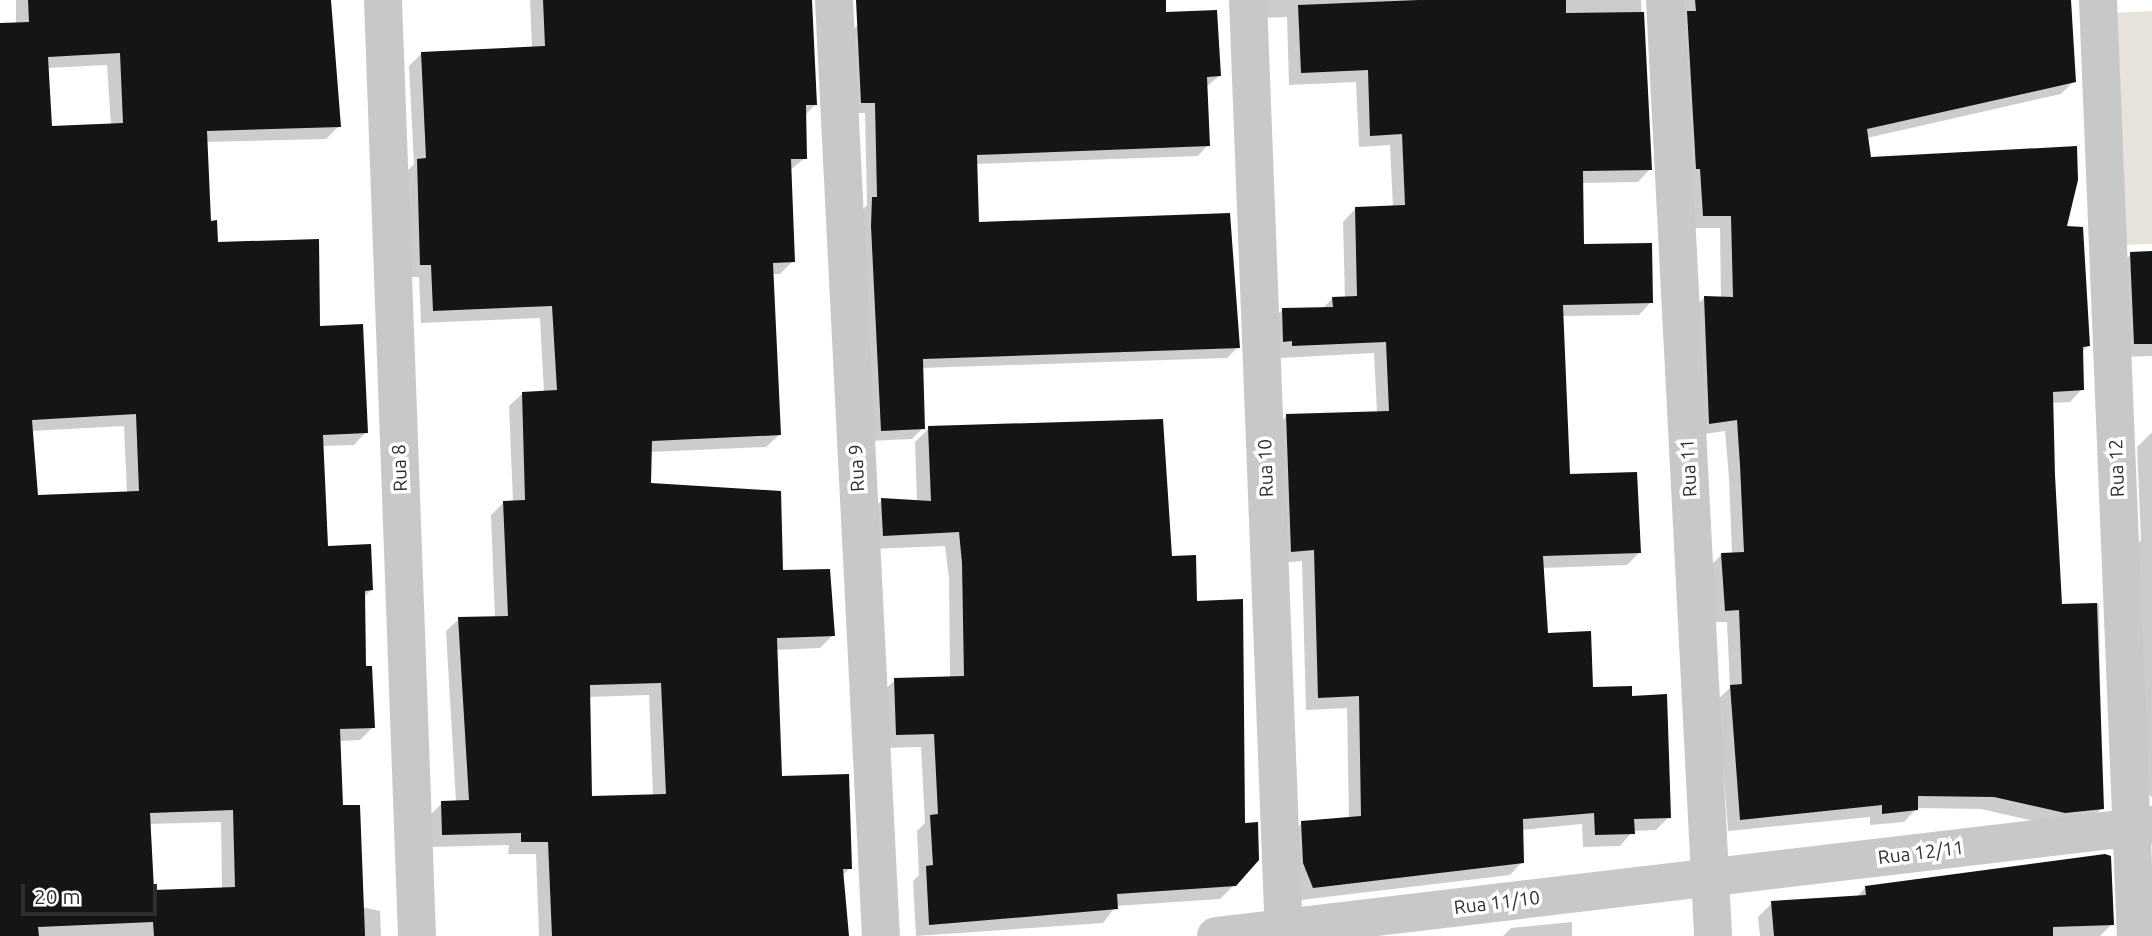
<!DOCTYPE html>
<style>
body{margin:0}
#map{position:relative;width:2152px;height:936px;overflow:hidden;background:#fff;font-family:Ubuntu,sans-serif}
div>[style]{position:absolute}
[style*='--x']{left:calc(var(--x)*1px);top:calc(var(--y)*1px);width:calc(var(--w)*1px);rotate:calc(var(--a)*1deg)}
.green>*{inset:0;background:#e7e2da}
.shadow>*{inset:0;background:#0003}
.building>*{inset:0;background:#151515}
.street>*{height:38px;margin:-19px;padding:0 19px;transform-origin:19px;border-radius:19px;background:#c8c8c8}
span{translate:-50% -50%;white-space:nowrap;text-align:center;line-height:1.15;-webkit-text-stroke:7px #fff;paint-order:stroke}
.street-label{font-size:19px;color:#2e2e2e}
.scale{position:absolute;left:21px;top:884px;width:136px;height:32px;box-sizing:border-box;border:4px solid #2e2e2e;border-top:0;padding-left:9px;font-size:21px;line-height:24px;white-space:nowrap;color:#2e2e2e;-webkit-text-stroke:5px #fff;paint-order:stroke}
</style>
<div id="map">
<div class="green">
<i style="clip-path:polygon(2152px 11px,2152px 244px,2120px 245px,2113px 13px)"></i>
</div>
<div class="shadow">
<i style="clip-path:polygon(evenodd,16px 0,330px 0,339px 126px,326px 139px,206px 142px,209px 223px,216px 244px,318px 327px,366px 432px,354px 445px,322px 446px,326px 548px,371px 590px,363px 598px,365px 668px,373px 727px,360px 740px,339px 741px,342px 807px,362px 907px,380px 911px,381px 936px,0 936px,0 25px,16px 25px,16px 0,107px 65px,111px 126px,51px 127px,47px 68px,107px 65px,16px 0,124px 426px,127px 493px,36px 497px,31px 431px,124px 426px,16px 0,221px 822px,222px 889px,152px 892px,149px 824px,221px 822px)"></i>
<i style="clip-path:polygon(evenodd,530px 0,802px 0,816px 104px,805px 115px,805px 158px,789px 171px,793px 261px,780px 274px,772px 274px,779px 435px,766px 447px,650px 452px,650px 484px,781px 572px,833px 635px,820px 648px,776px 650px,781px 778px,850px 868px,842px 876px,847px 936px,539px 936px,536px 854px,508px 854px,509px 845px,430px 847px,429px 816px,442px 803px,456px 802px,446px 631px,459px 619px,495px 618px,491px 515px,504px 502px,513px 502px,509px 406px,522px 394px,544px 393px,540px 318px,421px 323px,419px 277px,408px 277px,405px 173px,414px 164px,409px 66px,422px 53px,532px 48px,530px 0,649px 695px,653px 796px,590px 798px,588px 697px,649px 695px)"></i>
<i style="clip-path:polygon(960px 0,1164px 0,1164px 14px,1219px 76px,1206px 87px,1208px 145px,1198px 156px,975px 164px,977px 223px,1238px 347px,1227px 358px,921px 368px,923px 428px,912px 439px,870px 441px,862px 210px,867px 205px,865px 113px,851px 113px,847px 36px,858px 25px)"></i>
<i style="clip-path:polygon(1260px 0,1641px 0,1650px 169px,1638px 182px,1582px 183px,1583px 246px,1651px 302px,1639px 315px,1561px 316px,1568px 476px,1640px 552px,1627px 565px,1542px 568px,1547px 635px,1592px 689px,1631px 697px,1669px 817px,1656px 830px,1633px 831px,1620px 846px,1583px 847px,1582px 824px,1521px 830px,1522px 862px,1510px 875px,1301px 900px,1290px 835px,1302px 823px,1349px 819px,1347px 708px,1306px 710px,1302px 561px,1279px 563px,1274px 428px,1287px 416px,1377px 413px,1374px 353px,1281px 358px,1270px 323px,1282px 310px,1322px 309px,1333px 298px,1345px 298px,1343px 222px,1355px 209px,1393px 207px,1390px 145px,1359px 147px,1356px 82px,1289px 85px,1287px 17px,1260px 18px)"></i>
<i style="clip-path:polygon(1668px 0,2068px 0,2074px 81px,2061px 94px,1867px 138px,1869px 158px,2065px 228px,2088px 346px,2081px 353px,2082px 389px,2070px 402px,2051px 403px,2060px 605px,2099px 604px,2102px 808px,2090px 821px,2051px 825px,1981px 809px,1917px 808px,1904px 822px,1870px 825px,1870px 817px,1728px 831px,1718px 699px,1730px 688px,1727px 622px,1713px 622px,1709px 567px,1722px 554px,1732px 554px,1729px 478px,1725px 431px,1697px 435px,1692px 310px,1705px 297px,1721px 298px,1720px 228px,1691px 228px)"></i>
<i style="clip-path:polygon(2152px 253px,2152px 356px,2121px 357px,2117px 268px,2131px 254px)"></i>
<i style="clip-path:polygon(929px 428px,1170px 558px,1195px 603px,1234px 885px,1220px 899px,1116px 906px,1103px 923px,916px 936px,913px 881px,919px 875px,917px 831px,925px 823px,921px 747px,883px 748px,881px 693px,895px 680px,950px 678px,949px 578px,945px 546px,870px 549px,868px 514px,882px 500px,917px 502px,915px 442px)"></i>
<i style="clip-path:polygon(2151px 433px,2152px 433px,2152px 797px,2138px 784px,2136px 546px,2141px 540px,2137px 447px)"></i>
<i style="clip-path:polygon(1866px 887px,2112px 924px,2100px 936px,1760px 936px,1758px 917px,1772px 903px,1856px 898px)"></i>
<i style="clip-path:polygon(1572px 922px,1572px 936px,1503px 936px,1511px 928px)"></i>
</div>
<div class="building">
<i style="clip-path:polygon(evenodd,28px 0,331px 0,341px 127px,207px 131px,211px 221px,217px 220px,218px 242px,319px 239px,320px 326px,363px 324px,368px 433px,323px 435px,328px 546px,371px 544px,373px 590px,365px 591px,366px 666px,372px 666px,375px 728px,340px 729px,343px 805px,360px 805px,365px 936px,154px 936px,153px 922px,38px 927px,39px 936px,0 936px,0 23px,29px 22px,28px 0,120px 53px,123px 123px,52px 126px,48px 57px,120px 53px,28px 0,136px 414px,139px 491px,38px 495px,32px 420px,136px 414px,28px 0,233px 810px,235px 887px,154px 890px,150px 813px,233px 810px)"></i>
<i style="clip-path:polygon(evenodd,543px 0,812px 0,817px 105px,806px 105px,807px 159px,791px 159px,795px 262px,773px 263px,781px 435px,652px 441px,651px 483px,781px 491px,783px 570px,830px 569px,835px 636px,777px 638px,782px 776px,849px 774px,852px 869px,843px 869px,849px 936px,552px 936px,548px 842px,521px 842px,521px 833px,442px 835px,441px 801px,469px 800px,458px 617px,508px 616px,503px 501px,525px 500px,522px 392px,557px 390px,552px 306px,433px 311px,431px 265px,420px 265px,417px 159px,426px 158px,421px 52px,545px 46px,543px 0,661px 683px,666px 794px,592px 796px,590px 685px,661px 683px)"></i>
<i style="clip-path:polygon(856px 0,1166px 0,1166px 12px,1217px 10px,1221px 76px,1207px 77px,1210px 146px,977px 155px,979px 222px,1230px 213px,1240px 348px,923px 359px,925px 429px,881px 431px,871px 226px,872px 197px,877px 197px,875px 103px,861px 103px)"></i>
<i style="clip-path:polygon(1419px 0,1566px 0,1566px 13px,1644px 12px,1652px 170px,1583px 171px,1584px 244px,1652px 243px,1653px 303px,1563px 305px,1570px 474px,1637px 472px,1641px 553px,1543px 556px,1548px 633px,1591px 631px,1593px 687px,1632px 686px,1632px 696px,1667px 694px,1671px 818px,1634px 819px,1635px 834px,1595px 835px,1594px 813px,1523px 819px,1524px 863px,1313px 888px,1303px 863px,1301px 821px,1361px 816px,1359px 696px,1318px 698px,1314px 550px,1291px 552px,1286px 414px,1389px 411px,1386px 342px,1292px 346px,1292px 341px,1283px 342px,1282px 308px,1333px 307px,1332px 297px,1357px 296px,1355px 207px,1405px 205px,1402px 134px,1370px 136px,1368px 70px,1301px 73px,1298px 5px)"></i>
<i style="clip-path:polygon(1695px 0,2071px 0,2076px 82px,1867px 129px,1871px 157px,2077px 146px,2078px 180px,2067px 226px,2083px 227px,2090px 346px,2083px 347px,2084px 390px,2053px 392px,2055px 475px,2062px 604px,2097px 603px,2104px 809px,2065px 813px,1994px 797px,1918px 796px,1918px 810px,1882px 814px,1882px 805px,1740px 820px,1730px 685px,1742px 684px,1739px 610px,1725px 611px,1721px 553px,1744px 552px,1740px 465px,1737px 420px,1709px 424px,1704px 296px,1733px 297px,1731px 216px,1703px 216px,1700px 169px,1696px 169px,1687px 11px,1696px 11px)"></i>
<i style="clip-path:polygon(2152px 251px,2152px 344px,2134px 344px,2130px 252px)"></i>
<i style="clip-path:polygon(1163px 419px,1172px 556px,1196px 555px,1197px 601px,1243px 599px,1245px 823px,1258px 822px,1259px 860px,1236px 886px,1117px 894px,1118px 909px,929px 925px,926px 866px,933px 865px,930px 815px,938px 814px,934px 734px,896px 735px,894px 678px,964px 676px,962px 563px,959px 532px,883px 536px,881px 498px,931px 501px,928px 426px)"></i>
<i style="clip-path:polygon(2105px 854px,2111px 856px,2114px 925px,2053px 927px,2053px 936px,1774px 936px,1771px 901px,1866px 895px,1865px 886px)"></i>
</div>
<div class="street">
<i style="--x:383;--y:0;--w:937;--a:87.92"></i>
<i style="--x:834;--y:0;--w:937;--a:87.13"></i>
<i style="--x:1248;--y:0;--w:937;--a:87.8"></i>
<i style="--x:1665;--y:0;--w:937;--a:87.06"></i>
<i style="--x:2098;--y:0;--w:937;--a:87.68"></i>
<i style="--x:1216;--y:936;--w:943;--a:-6.76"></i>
</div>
<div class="street-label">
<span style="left:400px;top:468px;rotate:-92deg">Rua 8</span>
<span style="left:857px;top:468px;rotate:-93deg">Rua 9</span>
<span style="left:1266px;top:468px;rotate:-92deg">Rua 10</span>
<span style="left:1689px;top:468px;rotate:-93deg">Rua 11</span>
<span style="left:2117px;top:468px;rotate:-92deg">Rua 12</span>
<span style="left:1921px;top:853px;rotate:-7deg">Rua 12/11</span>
<span style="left:1497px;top:903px;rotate:-7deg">Rua 11/10</span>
</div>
<div class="scale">20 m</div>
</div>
